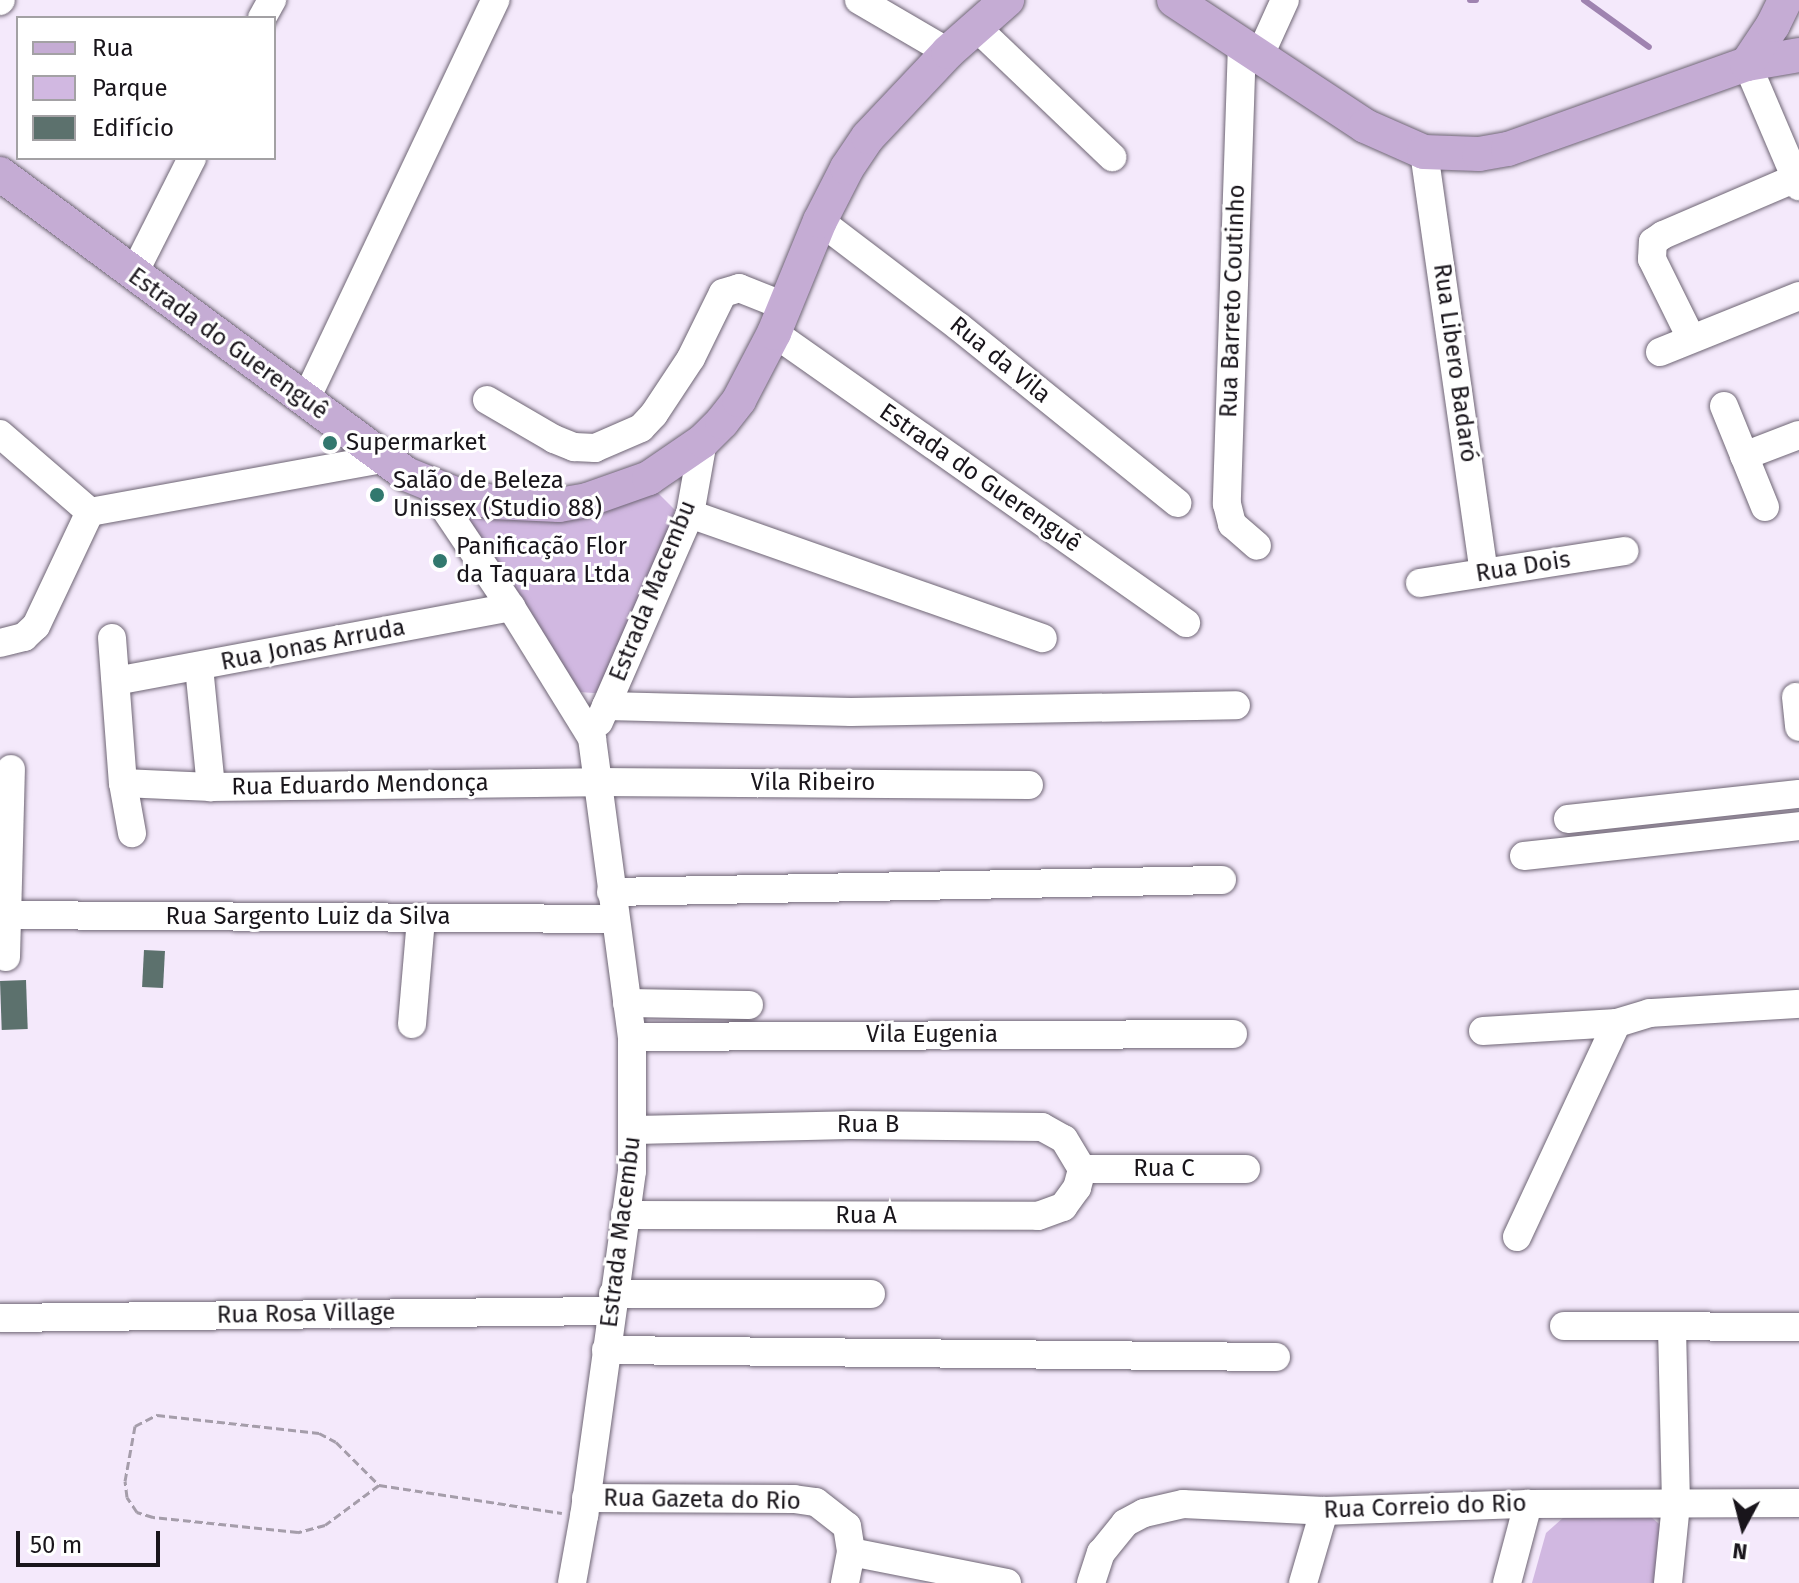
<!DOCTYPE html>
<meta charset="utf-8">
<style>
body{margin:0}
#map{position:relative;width:1799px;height:1583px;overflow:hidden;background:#f4e9fb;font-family:"Fira Sans",sans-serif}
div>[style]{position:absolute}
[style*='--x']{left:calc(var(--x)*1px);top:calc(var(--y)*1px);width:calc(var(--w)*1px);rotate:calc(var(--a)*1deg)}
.green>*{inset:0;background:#d1b8e1}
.stream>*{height:6px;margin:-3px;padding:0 3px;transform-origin:3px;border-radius:3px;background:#9f83b0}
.building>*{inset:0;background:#5c716d;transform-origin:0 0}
.path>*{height:3px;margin-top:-1.5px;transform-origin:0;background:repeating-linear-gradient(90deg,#a59daa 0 8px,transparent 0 12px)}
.roads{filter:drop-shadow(0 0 2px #6e6574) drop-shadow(0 0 2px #6e6574)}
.minor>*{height:28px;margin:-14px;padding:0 14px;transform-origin:14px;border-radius:14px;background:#fff}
.major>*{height:34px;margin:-17px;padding:0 17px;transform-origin:17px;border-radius:17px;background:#c5acd4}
.dots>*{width:22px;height:22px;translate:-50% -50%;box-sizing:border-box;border:4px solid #fff;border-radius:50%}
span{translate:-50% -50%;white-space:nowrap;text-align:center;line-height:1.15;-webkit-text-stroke:6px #fff;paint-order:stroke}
.street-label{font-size:24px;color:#19151b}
.poi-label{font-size:24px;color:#19151b}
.left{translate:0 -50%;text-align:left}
.legend{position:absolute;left:16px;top:16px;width:260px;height:144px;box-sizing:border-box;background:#fff;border:2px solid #a3a1a4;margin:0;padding:10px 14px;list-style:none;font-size:24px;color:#19151b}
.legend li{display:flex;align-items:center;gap:16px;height:40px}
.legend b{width:40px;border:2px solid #a3a1a4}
.north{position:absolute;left:1703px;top:1487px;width:80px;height:80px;-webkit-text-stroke:6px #fff;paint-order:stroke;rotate:187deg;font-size:22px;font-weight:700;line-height:32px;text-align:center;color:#19151b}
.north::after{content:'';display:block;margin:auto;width:28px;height:36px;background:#19151b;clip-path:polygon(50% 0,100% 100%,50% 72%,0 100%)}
.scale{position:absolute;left:16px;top:1531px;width:144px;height:36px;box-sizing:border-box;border:4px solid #19151b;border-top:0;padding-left:10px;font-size:24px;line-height:28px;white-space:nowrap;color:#19151b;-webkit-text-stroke:6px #fff;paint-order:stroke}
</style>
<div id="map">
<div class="green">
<i style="clip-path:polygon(646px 481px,675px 510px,609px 694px,578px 692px,444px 496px,463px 503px)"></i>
<i style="clip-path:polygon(1564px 1517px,1651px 1517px,1665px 1529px,1657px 1583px,1532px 1583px,1546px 1533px)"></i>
</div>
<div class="stream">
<i style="--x:1470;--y:0;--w:6;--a:0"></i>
<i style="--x:1584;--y:0;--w:80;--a:35.9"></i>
</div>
<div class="building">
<i style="left:144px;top:950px;width:21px;height:37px;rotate:3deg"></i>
<i style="left:26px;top:980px;width:49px;height:26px;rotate:88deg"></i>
</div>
<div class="path">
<i style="--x:379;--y:1485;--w:67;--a:143.5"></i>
<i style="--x:325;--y:1525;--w:28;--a:165"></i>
<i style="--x:298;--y:1532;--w:146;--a:-174.1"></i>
<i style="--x:153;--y:1517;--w:17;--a:-163"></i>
<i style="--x:137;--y:1512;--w:18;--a:-124"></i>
<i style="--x:127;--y:1497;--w:16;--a:-97"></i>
<i style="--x:125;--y:1481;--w:56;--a:-79.7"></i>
<i style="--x:135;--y:1426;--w:25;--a:-27"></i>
<i style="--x:157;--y:1415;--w:163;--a:6.3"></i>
<i style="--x:319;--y:1433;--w:19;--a:28"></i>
<i style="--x:336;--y:1442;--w:61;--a:45"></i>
<i style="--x:379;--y:1485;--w:185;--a:8.7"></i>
</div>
<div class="roads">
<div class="minor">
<i style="--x:859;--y:0;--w:103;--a:30.3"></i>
<i style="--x:0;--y:1;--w:1;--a:-45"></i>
<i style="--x:262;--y:18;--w:21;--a:-61"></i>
<i style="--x:975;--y:26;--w:190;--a:43.7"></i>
<i style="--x:1242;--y:44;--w:460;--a:91.9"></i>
<i style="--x:1227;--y:504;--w:21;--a:76"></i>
<i style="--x:1232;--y:524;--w:33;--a:41"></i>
<i style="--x:1260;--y:55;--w:60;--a:-65.6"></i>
<i style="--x:1747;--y:64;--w:133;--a:66.9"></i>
<i style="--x:1424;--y:152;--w:425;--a:81.9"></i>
<i style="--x:820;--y:221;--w:173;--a:37.3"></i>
<i style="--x:958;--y:326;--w:282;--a:38.9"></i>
<i style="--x:133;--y:275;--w:131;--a:-63.2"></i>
<i style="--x:774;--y:333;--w:504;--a:35.14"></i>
<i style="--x:1691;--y:338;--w:88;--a:-116.3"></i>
<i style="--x:1652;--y:259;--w:17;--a:-87"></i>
<i style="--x:1653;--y:242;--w:12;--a:-35"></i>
<i style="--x:1663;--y:235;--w:145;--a:-23.2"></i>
<i style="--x:1660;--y:352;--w:150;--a:-21.9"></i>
<i style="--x:487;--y:400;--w:78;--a:30.2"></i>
<i style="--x:554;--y:439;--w:22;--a:22"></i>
<i style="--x:574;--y:447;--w:21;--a:3"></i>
<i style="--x:595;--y:448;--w:50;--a:-23.5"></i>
<i style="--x:641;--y:428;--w:19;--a:-47"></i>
<i style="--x:654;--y:414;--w:67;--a:-56.5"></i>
<i style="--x:691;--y:358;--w:72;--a:-63.8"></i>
<i style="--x:723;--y:293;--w:17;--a:-17"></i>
<i style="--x:739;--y:288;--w:48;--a:21.8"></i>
<i style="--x:305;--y:401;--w:444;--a:-64.6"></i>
<i style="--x:1724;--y:406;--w:109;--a:67.9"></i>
<i style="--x:0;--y:434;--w:119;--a:40.9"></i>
<i style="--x:90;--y:512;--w:297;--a:-10.3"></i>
<i style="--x:1744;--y:456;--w:59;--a:-20.9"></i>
<i style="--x:429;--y:485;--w:147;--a:56.1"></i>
<i style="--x:511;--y:607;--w:154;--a:58.3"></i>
<i style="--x:592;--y:738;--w:302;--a:82.4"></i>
<i style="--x:632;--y:1037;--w:134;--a:90"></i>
<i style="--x:632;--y:1171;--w:348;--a:97.9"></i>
<i style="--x:584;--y:1516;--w:68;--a:100.2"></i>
<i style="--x:690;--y:514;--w:374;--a:19.4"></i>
<i style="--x:1420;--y:583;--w:207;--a:-8.9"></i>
<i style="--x:112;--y:638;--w:145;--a:85.7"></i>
<i style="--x:123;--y:783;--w:51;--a:79.8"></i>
<i style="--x:0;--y:643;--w:25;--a:-14"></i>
<i style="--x:24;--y:637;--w:16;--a:-43"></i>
<i style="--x:36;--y:626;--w:126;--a:-64.7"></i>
<i style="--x:199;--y:667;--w:121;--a:84.3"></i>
<i style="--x:116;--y:681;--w:402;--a:-10.6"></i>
<i style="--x:1796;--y:697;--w:30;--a:84"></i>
<i style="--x:606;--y:706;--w:245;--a:1.4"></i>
<i style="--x:851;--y:712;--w:385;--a:-1"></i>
<i style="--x:599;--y:722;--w:227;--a:-66.4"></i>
<i style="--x:690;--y:514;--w:74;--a:-79.9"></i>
<i style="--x:123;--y:783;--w:88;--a:2.6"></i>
<i style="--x:211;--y:787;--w:385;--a:-0.7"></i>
<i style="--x:596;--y:782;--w:433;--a:0.4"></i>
<i style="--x:1568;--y:819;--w:232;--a:-6.2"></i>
<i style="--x:1524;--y:856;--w:277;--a:-6.2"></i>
<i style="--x:611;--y:892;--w:611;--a:-1.13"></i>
<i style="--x:0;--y:915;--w:615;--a:0.37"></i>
<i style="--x:6;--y:957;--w:188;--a:-88.5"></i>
<i style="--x:627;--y:1003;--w:122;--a:0.9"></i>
<i style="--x:412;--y:1024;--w:106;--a:-85.1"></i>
<i style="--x:1483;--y:1031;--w:134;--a:-3.4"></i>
<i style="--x:632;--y:1037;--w:601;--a:-0.29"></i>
<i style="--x:635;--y:1130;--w:215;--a:-1.3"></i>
<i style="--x:850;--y:1125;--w:192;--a:0.6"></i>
<i style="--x:1042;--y:1127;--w:25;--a:29"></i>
<i style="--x:1064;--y:1139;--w:35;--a:59"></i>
<i style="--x:1082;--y:1169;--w:164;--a:0"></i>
<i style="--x:625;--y:1215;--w:413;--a:0.1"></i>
<i style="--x:1038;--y:1216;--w:27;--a:-20"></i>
<i style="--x:1063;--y:1207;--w:24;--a:-54"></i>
<i style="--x:1077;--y:1188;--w:20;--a:-75"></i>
<i style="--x:1517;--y:1237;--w:236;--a:-65"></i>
<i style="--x:1617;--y:1023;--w:34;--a:-17"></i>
<i style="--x:1650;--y:1013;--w:149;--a:-3.5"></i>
<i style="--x:613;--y:1294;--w:258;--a:0"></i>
<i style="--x:0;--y:1318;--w:612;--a:-0.66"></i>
<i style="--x:1564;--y:1326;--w:235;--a:0.2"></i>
<i style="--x:606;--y:1350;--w:670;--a:0.6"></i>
<i style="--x:586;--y:1498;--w:208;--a:0.3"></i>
<i style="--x:794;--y:1499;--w:22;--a:8"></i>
<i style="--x:816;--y:1502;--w:39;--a:38"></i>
<i style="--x:847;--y:1526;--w:26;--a:81"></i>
<i style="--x:851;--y:1552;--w:32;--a:101"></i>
<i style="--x:851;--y:1552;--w:159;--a:11.2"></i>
<i style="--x:1091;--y:1583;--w:32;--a:-72"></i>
<i style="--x:1101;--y:1553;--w:38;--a:-51"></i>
<i style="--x:1125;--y:1523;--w:21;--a:-28"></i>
<i style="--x:1144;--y:1513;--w:40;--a:-13"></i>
<i style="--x:1183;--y:1504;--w:141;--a:2.8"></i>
<i style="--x:1324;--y:1511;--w:204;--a:-2"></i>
<i style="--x:1528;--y:1504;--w:271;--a:-0.2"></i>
<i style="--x:1303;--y:1583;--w:75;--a:-73.7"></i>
<i style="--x:1507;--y:1583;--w:82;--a:-75.1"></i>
<i style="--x:1668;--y:1583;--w:79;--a:-84.2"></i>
<i style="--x:1676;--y:1504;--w:178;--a:-91.3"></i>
</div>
<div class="major">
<i style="--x:1174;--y:0;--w:229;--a:33.4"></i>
<i style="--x:1365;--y:126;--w:64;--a:23.8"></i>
<i style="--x:1424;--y:152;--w:55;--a:2.1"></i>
<i style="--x:1479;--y:154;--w:29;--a:-10"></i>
<i style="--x:1508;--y:149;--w:254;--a:-19.6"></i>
<i style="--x:1747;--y:64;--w:53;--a:-9.8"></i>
<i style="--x:1747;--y:64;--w:47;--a:-56.3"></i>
<i style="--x:1773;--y:25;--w:28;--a:-64"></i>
<i style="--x:0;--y:174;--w:505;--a:36.46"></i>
<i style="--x:406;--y:474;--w:53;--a:22.2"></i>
<i style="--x:455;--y:494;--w:39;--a:12"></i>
<i style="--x:493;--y:502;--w:66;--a:2.6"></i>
<i style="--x:559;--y:505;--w:28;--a:-10"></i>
<i style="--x:587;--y:500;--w:66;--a:-19.5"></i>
<i style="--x:649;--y:478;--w:65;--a:-34.4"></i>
<i style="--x:703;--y:441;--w:27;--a:-45"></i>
<i style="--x:722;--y:422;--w:28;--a:-52"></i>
<i style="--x:739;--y:400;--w:76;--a:-62.4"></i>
<i style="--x:774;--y:333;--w:121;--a:-67.7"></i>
<i style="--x:820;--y:221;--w:59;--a:-63"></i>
<i style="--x:847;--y:168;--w:37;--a:-56"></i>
<i style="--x:868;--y:137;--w:117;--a:-46.7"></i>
<i style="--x:948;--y:52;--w:79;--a:-41.4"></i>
</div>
</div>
<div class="dots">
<i style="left:330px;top:443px;background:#32786e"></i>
<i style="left:377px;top:495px;background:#32786e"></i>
<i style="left:440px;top:561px;background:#32786e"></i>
</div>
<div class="street-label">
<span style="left:1233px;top:301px;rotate:-88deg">Rua Barreto Coutinho</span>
<span style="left:228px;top:344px;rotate:36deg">Estrada do Guerenguê</span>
<span style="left:1000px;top:360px;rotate:39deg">Rua da Vila</span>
<span style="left:1455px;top:363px;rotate:82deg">Rua Libero Badaró</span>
<span style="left:980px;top:478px;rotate:35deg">Estrada do Guerenguê</span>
<span style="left:1523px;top:567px;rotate:-9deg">Rua Dois</span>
<span style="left:653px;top:591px;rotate:-68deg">Estrada Macembu</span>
<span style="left:313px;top:645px;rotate:-11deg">Rua Jonas Arruda</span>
<span style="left:813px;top:783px">Vila Ribeiro</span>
<span style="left:360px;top:785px;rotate:-1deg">Rua Eduardo Mendonça</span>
<span style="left:308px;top:917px">Rua Sargento Luiz da Silva</span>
<span style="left:932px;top:1035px">Vila Eugenia</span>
<span style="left:868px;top:1125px">Rua B</span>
<span style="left:1164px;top:1169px">Rua C</span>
<span style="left:866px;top:1216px">Rua A</span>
<span style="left:621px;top:1232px;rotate:-83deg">Estrada Macembu</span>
<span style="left:306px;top:1314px;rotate:-1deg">Rua Rosa Village</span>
<span style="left:702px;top:1500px;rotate:1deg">Rua Gazeta do Rio</span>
<span style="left:1425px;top:1507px;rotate:-2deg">Rua Correio do Rio</span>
</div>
<div class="poi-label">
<span class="left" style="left:346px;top:443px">Supermarket</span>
<span class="left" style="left:393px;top:495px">Salão de Beleza<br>Unissex (Studio 88)</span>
<span class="left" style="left:456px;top:561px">Panificação Flor<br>da Taquara Ltda</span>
</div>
<ul class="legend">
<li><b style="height:10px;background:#c5acd4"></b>Rua</li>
<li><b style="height:22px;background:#d1b8e1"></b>Parque</li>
<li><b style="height:22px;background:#5c716d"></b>Edifício</li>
</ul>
<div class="north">N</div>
<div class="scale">50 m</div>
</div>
